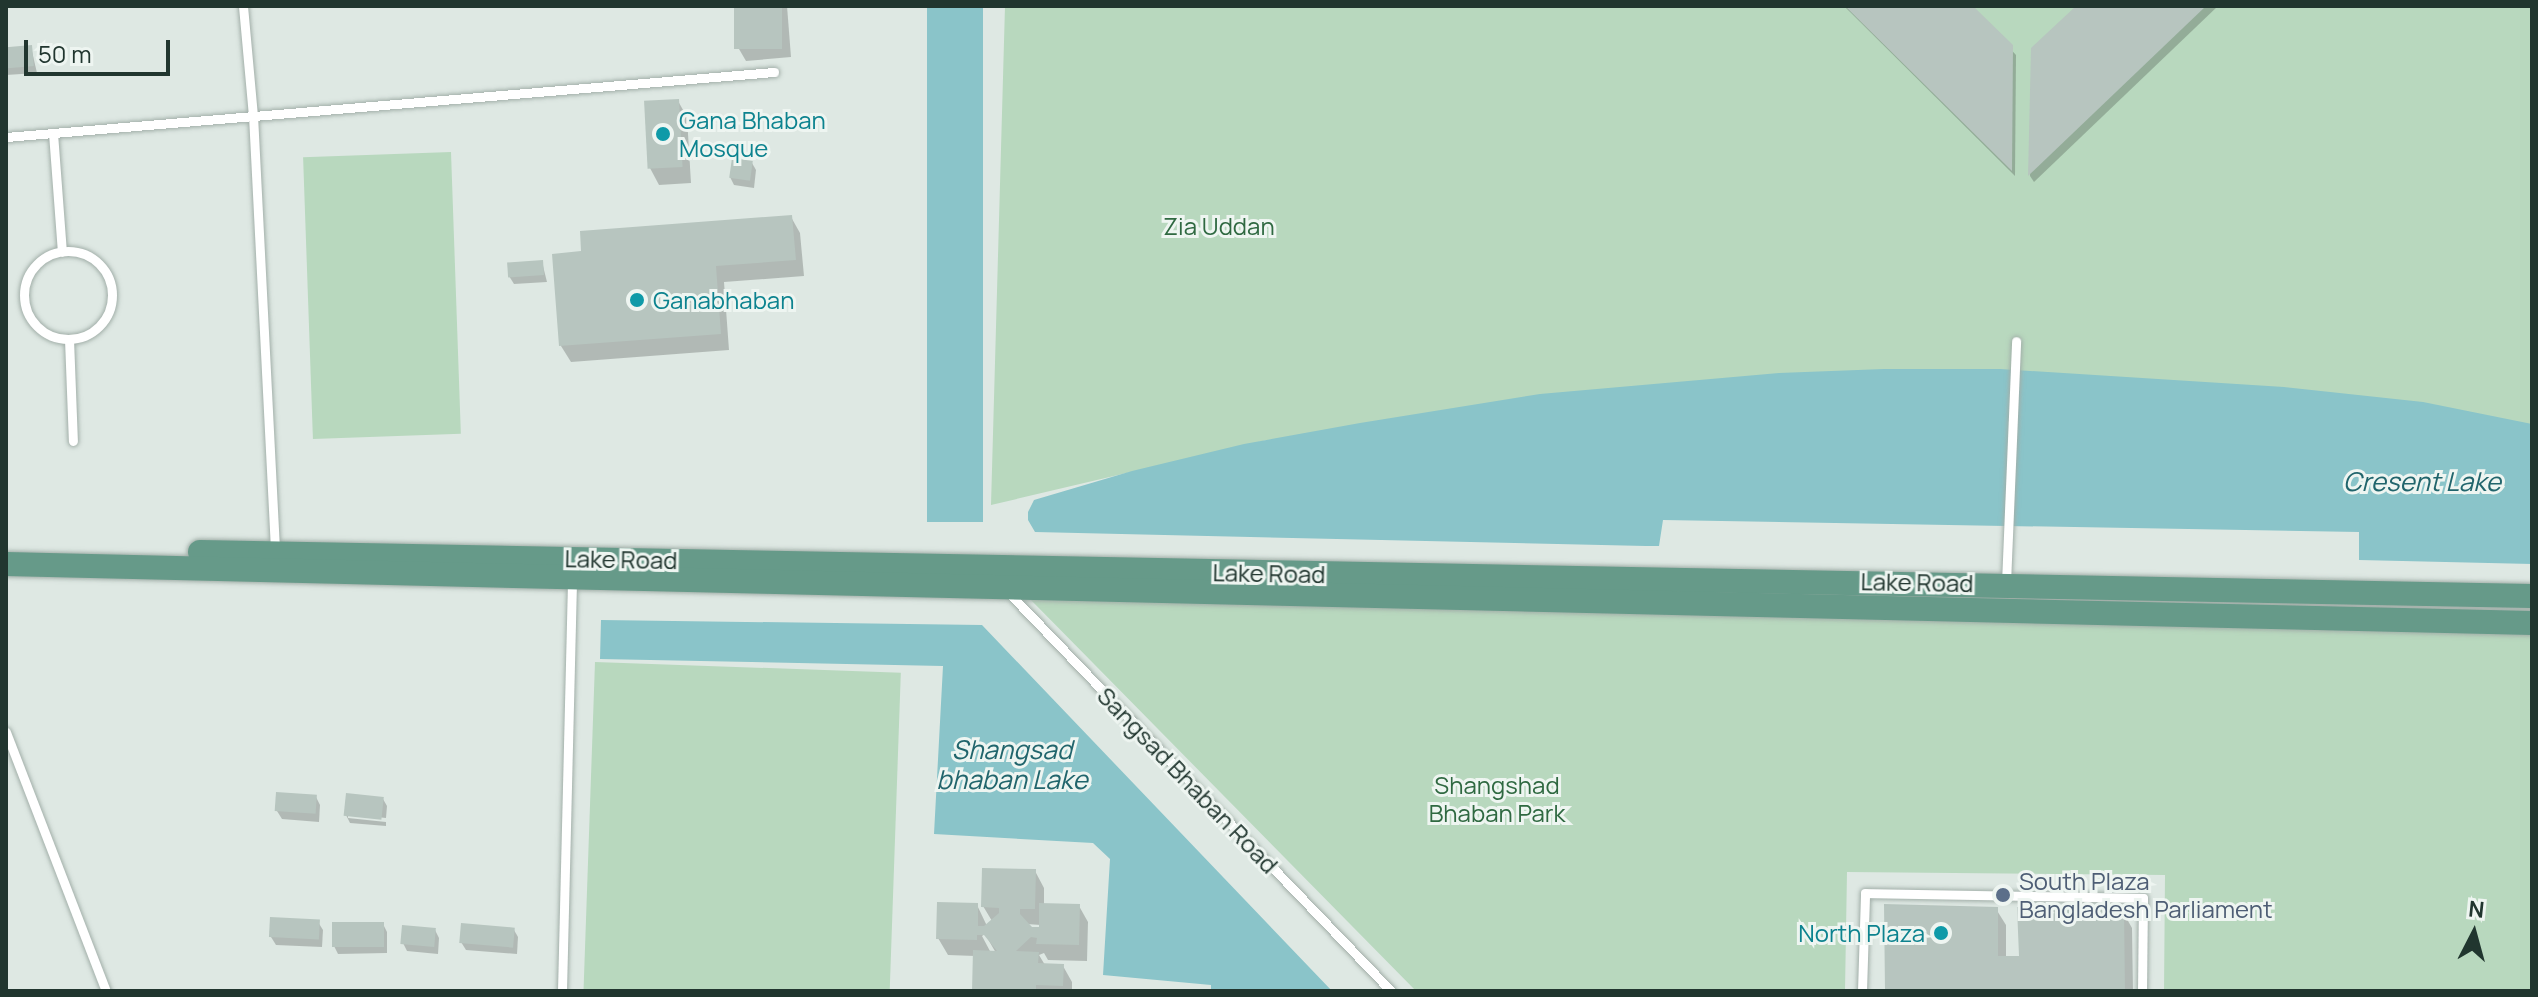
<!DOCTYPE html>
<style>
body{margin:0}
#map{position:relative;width:2538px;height:997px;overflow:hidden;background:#dee8e3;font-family:Manrope,sans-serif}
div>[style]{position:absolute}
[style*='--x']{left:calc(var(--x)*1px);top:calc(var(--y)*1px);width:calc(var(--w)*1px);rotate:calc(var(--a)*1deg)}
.green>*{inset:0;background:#b8d8be;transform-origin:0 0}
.water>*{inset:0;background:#8ac4c9;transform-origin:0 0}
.shadow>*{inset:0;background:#0003}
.building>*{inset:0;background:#b7c5bf;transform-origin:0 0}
.roads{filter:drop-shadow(0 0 2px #a2afa9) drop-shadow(0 0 2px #a2afa9)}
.service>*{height:9px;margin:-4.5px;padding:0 4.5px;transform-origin:4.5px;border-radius:4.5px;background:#fff}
.service>.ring{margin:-4.5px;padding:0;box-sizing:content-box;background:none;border:9px solid #fff;border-radius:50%}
.primary>*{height:24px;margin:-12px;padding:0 12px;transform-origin:12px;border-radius:12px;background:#669a89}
.dots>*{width:22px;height:22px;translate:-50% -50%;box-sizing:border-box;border:4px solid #eef5f1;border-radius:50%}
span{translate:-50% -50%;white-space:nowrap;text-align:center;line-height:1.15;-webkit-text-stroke:6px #eef5f1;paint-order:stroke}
.culture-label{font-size:24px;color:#0d838f}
.left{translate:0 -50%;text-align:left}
.right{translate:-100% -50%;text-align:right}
.park-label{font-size:24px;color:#2f6941}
.street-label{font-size:24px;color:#21362f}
.service-label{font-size:24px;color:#4e5e75}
.water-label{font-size:26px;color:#21656c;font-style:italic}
.frame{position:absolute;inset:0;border:8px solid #21362f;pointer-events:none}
.north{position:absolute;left:2434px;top:893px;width:80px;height:80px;-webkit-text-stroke:6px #eef5f1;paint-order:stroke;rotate:6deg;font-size:22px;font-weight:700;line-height:32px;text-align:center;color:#21362f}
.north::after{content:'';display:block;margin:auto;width:28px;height:36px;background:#21362f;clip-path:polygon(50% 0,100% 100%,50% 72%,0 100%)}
.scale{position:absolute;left:24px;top:40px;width:146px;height:36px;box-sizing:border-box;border:4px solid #21362f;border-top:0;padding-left:10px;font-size:24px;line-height:28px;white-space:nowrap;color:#21362f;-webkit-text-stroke:6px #eef5f1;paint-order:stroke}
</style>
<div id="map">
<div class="green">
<i style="clip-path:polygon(1005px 6px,2532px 6px,2532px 426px,1267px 440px,991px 505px)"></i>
<i style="left:451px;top:152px;width:282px;height:148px;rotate:88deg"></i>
<i style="clip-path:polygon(1029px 598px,2532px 631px,2532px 991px,2164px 991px,2165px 875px,1847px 872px,1845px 991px,1416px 991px)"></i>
<i style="left:595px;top:662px;width:306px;height:329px;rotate:2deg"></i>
</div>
<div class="water">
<i style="left:927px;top:6px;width:56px;height:516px"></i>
<i style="clip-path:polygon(1884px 369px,2000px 369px,2284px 387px,2423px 402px,2532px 424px,2532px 564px,2359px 560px,2359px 532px,1663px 520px,1659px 546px,1646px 546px,1035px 532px,1028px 520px,1028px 512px,1034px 500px,1132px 471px,1244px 444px,1360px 423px,1540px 394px,1779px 373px)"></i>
<i style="clip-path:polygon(601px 620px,982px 625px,1332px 991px,1211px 991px,1211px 985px,1103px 975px,1110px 859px,1093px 843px,934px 834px,943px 666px,600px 659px)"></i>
</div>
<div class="shadow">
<i style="clip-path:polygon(736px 6px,787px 6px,791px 57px,746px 61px,739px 49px)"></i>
<i style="clip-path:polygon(1844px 6px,1971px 6px,2016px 55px,2015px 176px)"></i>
<i style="clip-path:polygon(2078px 6px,2218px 6px,2034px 182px,2030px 176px,2033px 49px)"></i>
<i style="clip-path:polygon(31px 47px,37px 73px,6px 75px,6px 48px)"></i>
<i style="clip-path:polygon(678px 101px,687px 117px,691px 183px,659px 185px,650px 168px)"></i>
<i style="clip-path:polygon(752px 163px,756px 170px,754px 188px,734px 185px,730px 177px)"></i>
<i style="clip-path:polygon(791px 217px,800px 233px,804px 276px,724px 282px,729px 350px,571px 362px,561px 346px,583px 253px)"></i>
<i style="clip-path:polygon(542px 262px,547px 282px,514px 284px,509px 276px)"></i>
<i style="clip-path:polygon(347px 795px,383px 799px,387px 806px,386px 818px,348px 814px,348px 818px,386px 822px,386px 826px,350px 823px,346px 815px)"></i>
<i style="clip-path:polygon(316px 797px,320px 805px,319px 822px,282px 819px,277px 811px)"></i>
<i style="clip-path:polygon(evenodd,1035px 871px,1044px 888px,1044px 905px,1079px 906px,1088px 922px,1087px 961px,1048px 960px,1044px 953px,1039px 955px,1045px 965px,1063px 966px,1072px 982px,1072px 991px,974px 991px,975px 956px,948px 955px,938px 938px,977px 905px,987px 926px,992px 921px,983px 906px,1035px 871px,1026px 924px,1041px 925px,1040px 929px,1031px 929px,1026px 924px,1035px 871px,985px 934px,996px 953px,991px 953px,982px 936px,985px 934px)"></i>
<i style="clip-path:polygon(1996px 909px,2006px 925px,2006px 958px,2021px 958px,2123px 912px,2132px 928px,2133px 991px,1886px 991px)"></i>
<i style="clip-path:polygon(318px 922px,323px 930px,322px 947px,276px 945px,271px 937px)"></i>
<i style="clip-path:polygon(383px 924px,387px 932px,387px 953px,338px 954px,334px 946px)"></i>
<i style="clip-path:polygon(435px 930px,439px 938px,438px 954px,407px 951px,403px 943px)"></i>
<i style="clip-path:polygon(514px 930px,518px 937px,517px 954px,466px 950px,461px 942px)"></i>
</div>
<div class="building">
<i style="left:734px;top:6px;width:48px;height:43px"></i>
<i style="clip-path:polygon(1845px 6px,1973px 6px,2013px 45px,2012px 171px)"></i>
<i style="clip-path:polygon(2076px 6px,2206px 6px,2028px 176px,2031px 48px)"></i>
<i style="left:32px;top:45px;width:21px;height:26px;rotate:85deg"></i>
<i style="left:679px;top:99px;width:68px;height:35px;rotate:87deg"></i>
<i style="left:732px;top:158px;width:21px;height:20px;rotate:8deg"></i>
<i style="clip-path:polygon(792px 215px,796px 260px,716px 266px,721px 334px,559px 346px,552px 254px,581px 251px,580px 231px)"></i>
<i style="left:543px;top:260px;width:15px;height:36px;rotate:86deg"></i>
<i style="left:276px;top:792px;width:41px;height:19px;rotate:4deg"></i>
<i style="left:346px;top:793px;width:38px;height:23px;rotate:6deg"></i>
<i style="clip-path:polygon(982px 868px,1036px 869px,1035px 909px,1020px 909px,1020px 914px,1032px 927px,1039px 927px,1039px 903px,1080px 904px,1079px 945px,1036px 944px,1037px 938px,1031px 937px,1016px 951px,1039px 952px,1038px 963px,1064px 964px,1063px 986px,1036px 985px,1036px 991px,972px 991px,973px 950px,997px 951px,984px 935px,977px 935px,977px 940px,936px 939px,937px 902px,978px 903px,978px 926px,984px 926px,999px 913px,999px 908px,981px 907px)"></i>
<i style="clip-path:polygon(1884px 904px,1998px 907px,1998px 956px,2019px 956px,2017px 907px,2124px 910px,2125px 991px,1885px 991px)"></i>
<i style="left:270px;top:917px;width:50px;height:20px;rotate:3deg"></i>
<i style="left:332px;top:922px;width:52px;height:25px"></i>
<i style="left:461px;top:923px;width:54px;height:20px;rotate:5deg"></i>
<i style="left:402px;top:925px;width:34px;height:19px;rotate:5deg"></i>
</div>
<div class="roads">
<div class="service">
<i style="--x:243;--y:6;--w:109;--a:84.8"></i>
<i style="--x:253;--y:115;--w:439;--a:87.1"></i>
<i style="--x:53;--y:133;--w:119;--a:85.7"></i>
<i style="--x:6;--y:137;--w:771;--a:-4.84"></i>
<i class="ring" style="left:24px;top:251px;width:79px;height:79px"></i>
<i style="--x:69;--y:339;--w:102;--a:87.8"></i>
<i style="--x:2006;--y:583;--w:242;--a:-87.6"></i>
<i style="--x:1007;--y:591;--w:554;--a:46.17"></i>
<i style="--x:6;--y:732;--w:278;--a:68.9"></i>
<i style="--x:562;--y:991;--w:414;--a:-88.6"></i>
<i style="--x:1862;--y:991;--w:98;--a:-88.2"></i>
<i style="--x:1865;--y:893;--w:278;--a:1"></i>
<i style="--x:2143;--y:898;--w:93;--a:90.6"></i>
</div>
<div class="primary">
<i style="--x:200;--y:552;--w:2332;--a:1.08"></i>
<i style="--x:6;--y:564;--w:2527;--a:1.34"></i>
</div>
</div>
<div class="dots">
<i style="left:663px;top:134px;background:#0f9aa8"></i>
<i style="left:637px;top:300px;background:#0f9aa8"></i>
<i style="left:2003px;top:895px;background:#5c6f8a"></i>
<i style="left:1941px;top:933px;background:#0f9aa8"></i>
</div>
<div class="culture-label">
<span class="left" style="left:679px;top:134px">Gana Bhaban<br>Mosque</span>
<span class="left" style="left:653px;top:300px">Ganabhaban</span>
<span class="right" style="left:1925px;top:933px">North Plaza</span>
</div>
<div class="park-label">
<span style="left:1219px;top:226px">Zia Uddan</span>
<span style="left:1497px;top:799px">Shangshad<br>Bhaban Park</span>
</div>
<div class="street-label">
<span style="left:621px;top:559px;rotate:1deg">Lake Road</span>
<span style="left:1269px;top:573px;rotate:1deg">Lake Road</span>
<span style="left:1917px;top:582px;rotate:1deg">Lake Road</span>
<span style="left:1188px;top:780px;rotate:46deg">Sangsad Bhaban Road</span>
</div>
<div class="service-label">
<span class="left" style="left:2019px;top:895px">South Plaza<br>Bangladesh Parliament</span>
</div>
<div class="water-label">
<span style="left:2422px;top:482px">Cresent Lake</span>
<span style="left:1012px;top:765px">Shangsad<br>bhaban Lake</span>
</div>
<div class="frame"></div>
<div class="north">N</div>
<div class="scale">50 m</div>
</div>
